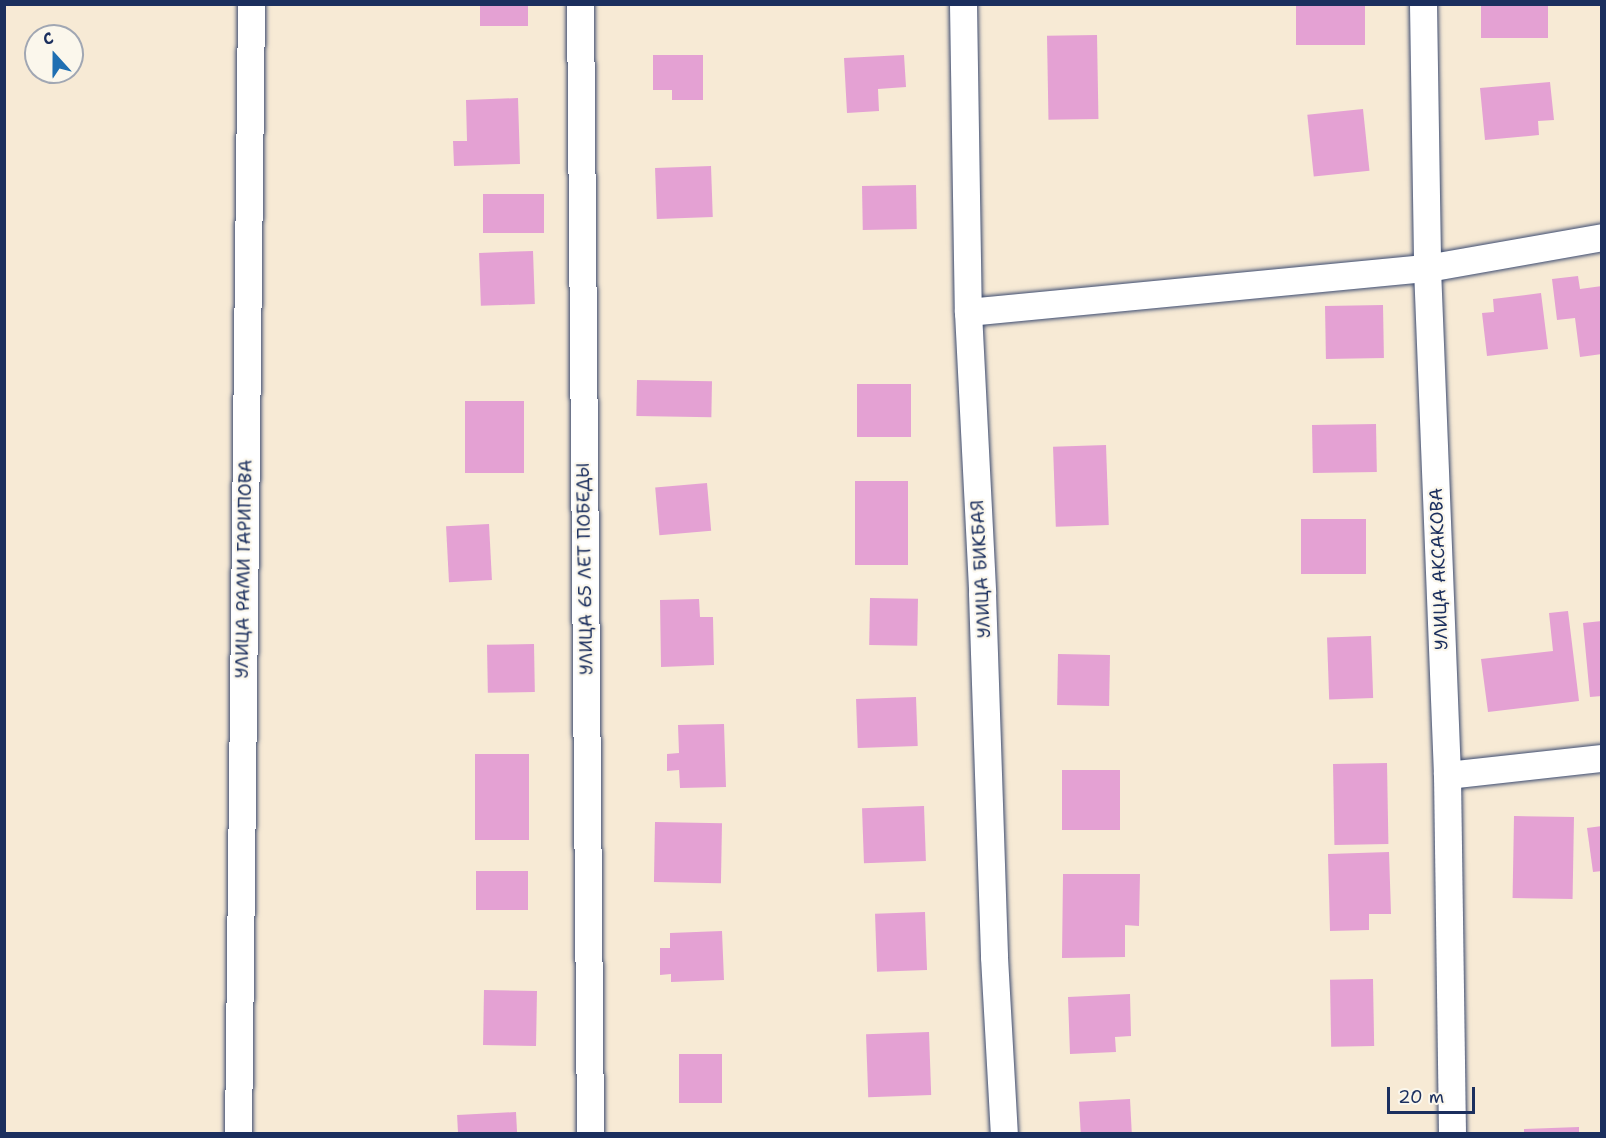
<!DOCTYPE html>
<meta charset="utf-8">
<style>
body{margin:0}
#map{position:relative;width:1606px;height:1138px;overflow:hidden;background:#f7ead5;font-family:"Shantell Sans",sans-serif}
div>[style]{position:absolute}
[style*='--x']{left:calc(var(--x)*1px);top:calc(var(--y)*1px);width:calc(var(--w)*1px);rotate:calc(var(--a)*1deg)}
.building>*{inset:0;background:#e4a1d3;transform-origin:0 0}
.roads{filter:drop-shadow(0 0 2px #3c4b70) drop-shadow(0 0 2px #3c4b70)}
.minor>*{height:27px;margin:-13.5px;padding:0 13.5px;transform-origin:13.5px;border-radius:13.5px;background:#fff}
span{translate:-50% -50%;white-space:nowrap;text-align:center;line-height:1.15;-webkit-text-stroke:4.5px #fbf7ec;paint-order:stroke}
.street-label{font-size:18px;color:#1b2f5e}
.frame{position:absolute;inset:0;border:6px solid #1b2f5e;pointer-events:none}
.north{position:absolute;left:24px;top:24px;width:60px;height:60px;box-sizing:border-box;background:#fbf7ec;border:2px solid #a1a7b3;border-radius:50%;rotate:339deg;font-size:16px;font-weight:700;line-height:24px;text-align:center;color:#1b2f5e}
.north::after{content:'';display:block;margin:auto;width:21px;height:27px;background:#1f6fb2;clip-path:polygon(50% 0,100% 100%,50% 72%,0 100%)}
.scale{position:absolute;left:1387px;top:1087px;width:88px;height:27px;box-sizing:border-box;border:3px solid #1b2f5e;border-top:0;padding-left:8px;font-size:18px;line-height:21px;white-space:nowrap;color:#1b2f5e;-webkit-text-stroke:4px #fbf7ec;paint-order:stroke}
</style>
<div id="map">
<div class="building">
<i style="left:480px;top:4px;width:48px;height:22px"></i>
<i style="left:1296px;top:4px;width:69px;height:41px"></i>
<i style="left:1481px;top:4px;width:67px;height:34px"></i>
<i style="left:1097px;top:35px;width:84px;height:50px;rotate:89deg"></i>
<i style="clip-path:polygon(653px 55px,703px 55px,703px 100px,672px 100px,672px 90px,653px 90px)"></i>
<i style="clip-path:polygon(904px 55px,906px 87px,878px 89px,879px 111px,847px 113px,844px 58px)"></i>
<i style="clip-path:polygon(1550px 82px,1554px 120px,1538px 121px,1539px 135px,1485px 140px,1480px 88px)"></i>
<i style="clip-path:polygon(518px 98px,520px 164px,454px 166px,453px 141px,467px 141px,466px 100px)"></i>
<i style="left:1363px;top:109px;width:62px;height:56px;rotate:84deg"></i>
<i style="left:711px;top:166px;width:51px;height:56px;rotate:88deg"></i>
<i style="left:916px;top:185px;width:44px;height:54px;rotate:89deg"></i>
<i style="left:483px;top:194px;width:61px;height:39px"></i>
<i style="left:533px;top:251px;width:53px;height:54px;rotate:88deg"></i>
<i style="clip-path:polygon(1578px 276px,1580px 289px,1602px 286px,1602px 354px,1580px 357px,1575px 318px,1557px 320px,1552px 279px)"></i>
<i style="clip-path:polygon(1541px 293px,1548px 349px,1487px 356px,1482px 313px,1494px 312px,1493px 299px)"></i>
<i style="left:1383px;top:305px;width:53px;height:58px;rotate:89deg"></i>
<i style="left:637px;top:380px;width:75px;height:36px;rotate:1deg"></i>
<i style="left:911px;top:384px;width:53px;height:54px;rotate:90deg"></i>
<i style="left:465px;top:401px;width:59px;height:72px"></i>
<i style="left:1376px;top:424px;width:48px;height:64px;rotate:89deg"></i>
<i style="left:1106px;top:445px;width:80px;height:53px;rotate:88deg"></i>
<i style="left:855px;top:481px;width:53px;height:84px"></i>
<i style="left:707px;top:483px;width:48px;height:52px;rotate:85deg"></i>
<i style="left:1301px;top:519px;width:65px;height:55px"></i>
<i style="left:489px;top:524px;width:56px;height:43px;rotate:87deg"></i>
<i style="left:870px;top:598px;width:48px;height:47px;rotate:1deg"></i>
<i style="clip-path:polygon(699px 599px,700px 617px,713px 617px,714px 665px,661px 667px,660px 600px)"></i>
<i style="clip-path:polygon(1568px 611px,1579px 701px,1488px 712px,1481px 659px,1553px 651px,1549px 613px)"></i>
<i style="clip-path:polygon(1602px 621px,1602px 696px,1590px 697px,1583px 623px)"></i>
<i style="left:1371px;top:636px;width:62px;height:44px;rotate:88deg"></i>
<i style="left:534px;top:644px;width:48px;height:47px;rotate:89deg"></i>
<i style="left:1058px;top:654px;width:52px;height:51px;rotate:1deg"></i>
<i style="left:916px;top:697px;width:49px;height:60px;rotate:88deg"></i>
<i style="clip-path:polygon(724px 724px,726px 787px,680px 788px,679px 770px,667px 771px,667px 754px,679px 753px,678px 725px)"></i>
<i style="left:529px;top:754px;width:86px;height:54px;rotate:90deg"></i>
<i style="left:1387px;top:763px;width:81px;height:54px;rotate:89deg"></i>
<i style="left:1062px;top:770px;width:58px;height:60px"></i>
<i style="left:924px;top:806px;width:55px;height:62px;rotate:88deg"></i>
<i style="left:1514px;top:816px;width:60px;height:82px;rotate:1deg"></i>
<i style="left:655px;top:822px;width:67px;height:60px;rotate:1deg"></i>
<i style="clip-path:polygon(1602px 826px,1602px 871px,1593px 872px,1587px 828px)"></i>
<i style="clip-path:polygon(1389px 852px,1391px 914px,1369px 914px,1369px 930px,1330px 931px,1328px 854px)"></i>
<i style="left:476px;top:871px;width:52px;height:39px"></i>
<i style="clip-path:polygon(1063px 874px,1140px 874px,1139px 926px,1125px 925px,1125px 957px,1062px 958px)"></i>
<i style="left:925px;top:912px;width:58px;height:50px;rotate:88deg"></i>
<i style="clip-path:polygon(722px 931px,724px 980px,671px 982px,671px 974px,660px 975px,660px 948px,670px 948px,670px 933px)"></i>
<i style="left:1373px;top:979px;width:67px;height:43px;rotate:89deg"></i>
<i style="left:484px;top:990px;width:53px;height:55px;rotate:1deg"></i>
<i style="clip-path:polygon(1130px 994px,1131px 1036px,1115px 1037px,1116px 1052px,1070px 1054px,1068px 997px)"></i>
<i style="left:929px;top:1032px;width:63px;height:63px;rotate:88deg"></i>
<i style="left:679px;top:1054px;width:43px;height:49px"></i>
<i style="left:1130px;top:1099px;width:35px;height:51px;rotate:87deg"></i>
<i style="left:516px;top:1112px;width:22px;height:59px;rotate:87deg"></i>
<i style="clip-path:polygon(1579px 1127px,1579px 1134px,1524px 1134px,1524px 1129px)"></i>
</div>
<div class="roads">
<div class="minor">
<i style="--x:580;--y:4;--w:1130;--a:89.49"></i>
<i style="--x:963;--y:4;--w:308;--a:89.1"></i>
<i style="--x:968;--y:312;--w:281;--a:87.1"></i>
<i style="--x:982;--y:593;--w:364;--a:88.1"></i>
<i style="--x:994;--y:957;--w:177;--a:86.8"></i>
<i style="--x:1423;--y:4;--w:264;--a:89.1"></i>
<i style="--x:1427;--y:268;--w:507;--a:87.74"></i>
<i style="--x:1447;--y:775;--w:359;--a:89.2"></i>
<i style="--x:968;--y:312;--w:461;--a:-5.5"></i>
<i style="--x:1427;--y:268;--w:178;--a:-10"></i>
<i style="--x:1447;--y:775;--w:156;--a:-6.3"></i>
<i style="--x:238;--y:1134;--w:1130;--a:-89.34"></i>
</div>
</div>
<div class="street-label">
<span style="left:244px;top:569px;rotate:-89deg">УЛИЦА РАМИ ГАРИПОВА</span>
<span style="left:585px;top:569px;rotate:-91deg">УЛИЦА 65 ЛЕТ ПОБЕДЫ</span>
<span style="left:981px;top:569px;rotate:-93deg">УЛИЦА БИКБАЯ</span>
<span style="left:1439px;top:569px;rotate:-92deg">УЛИЦА АКСАКОВА</span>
</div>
<div class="frame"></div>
<div class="north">С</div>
<div class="scale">20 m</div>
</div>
